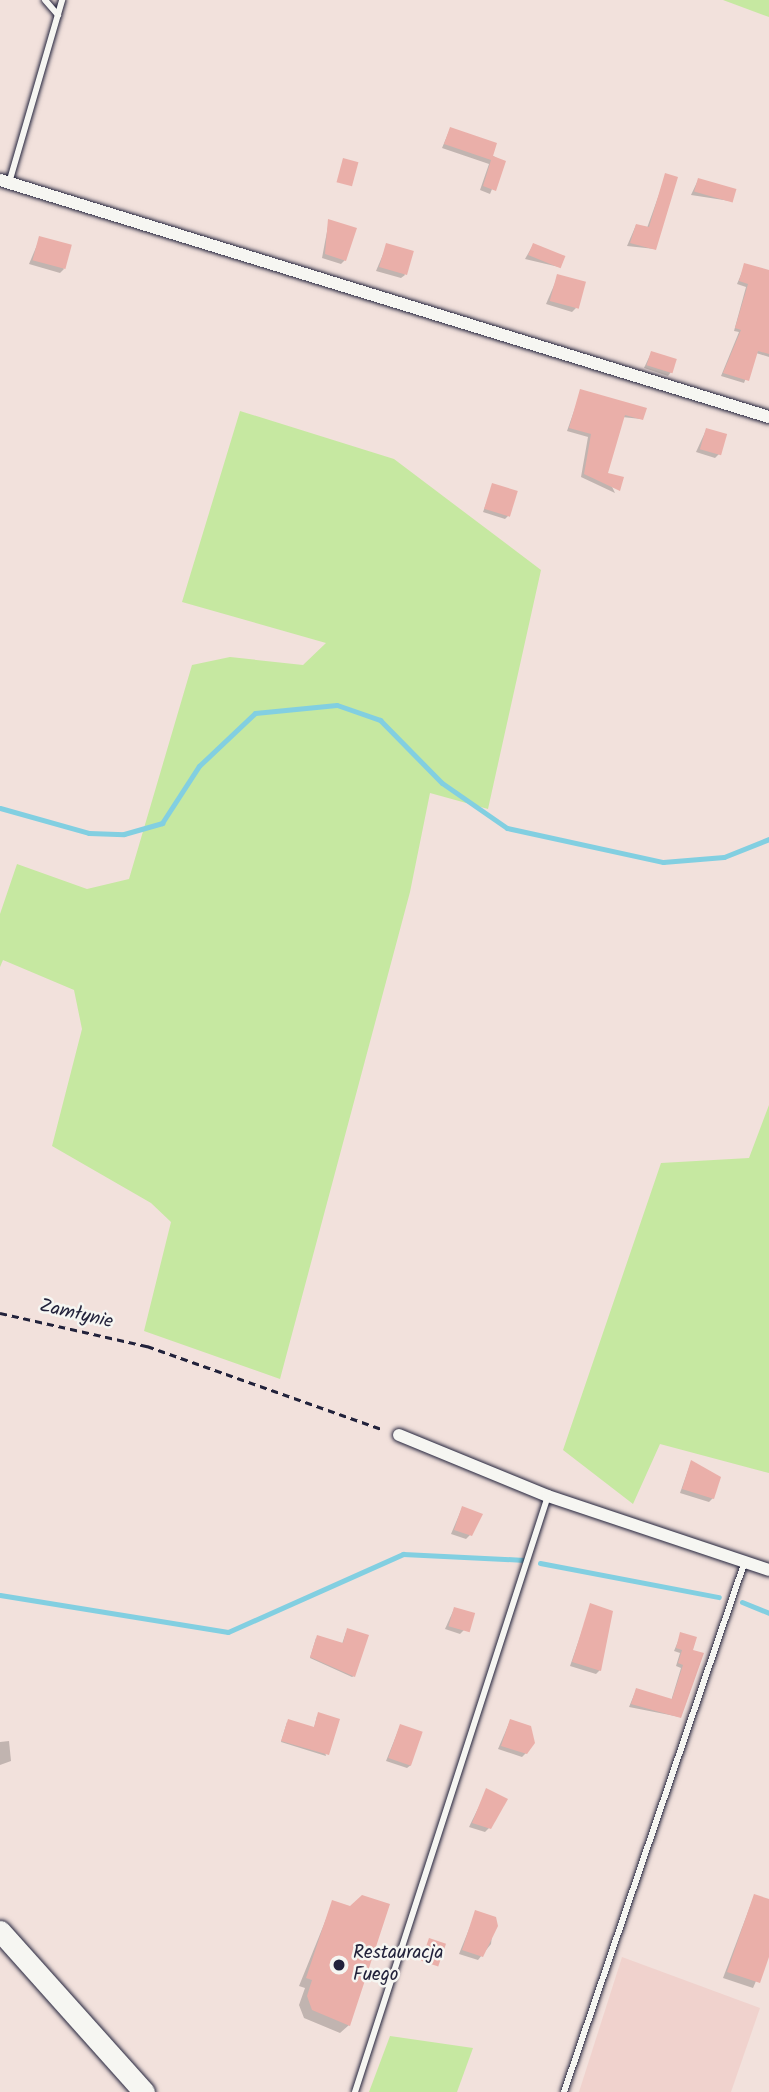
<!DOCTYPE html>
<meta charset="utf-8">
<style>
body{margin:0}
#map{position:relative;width:769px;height:2092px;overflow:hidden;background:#f2e1dc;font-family:Kalam,sans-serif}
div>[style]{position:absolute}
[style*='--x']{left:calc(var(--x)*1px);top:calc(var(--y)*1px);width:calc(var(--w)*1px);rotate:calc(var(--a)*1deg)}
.built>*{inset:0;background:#f0d2cd}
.green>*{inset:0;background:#c6e8a1}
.shadow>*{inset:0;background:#0003}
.stream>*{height:5px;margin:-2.5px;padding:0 2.5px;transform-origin:2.5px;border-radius:2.5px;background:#82cfe1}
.building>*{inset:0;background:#eaafa9;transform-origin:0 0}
.path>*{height:2.5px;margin-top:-1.25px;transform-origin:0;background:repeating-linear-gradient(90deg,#22223b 0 7px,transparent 0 12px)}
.roads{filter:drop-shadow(0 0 2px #22223b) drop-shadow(0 0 2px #22223b)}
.lane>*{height:6px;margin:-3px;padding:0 3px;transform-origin:3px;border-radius:3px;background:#f6f6f2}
.street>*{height:12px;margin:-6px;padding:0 6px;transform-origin:6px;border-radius:6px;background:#f6f6f2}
.primary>*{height:21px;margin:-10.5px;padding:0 10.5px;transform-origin:10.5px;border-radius:10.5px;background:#f6f6f2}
.dots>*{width:19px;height:19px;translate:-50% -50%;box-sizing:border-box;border:4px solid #f6f6f2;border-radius:50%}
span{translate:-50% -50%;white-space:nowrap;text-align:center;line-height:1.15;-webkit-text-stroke:5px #f6f6f2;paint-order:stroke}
.street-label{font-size:19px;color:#22223b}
.poi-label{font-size:19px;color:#22223b}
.left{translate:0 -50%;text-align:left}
</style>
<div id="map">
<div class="built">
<i style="clip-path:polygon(622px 1957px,760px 2008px,731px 2092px,579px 2092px)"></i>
</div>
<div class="green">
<i style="clip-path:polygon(723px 0,769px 0,769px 17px)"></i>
<i style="clip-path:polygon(240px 411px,394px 459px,541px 570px,488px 809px,430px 793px,410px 892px,280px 1379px,144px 1331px,171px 1222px,151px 1203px,52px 1146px,82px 1029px,74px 990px,3px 960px,0 967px,0 914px,17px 864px,87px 889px,129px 879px,192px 665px,230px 657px,303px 665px,326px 643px,182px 602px)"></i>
<i style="clip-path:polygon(769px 1105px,769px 1473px,660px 1444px,633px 1504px,563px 1450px,661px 1163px,749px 1158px)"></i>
<i style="clip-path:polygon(390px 2036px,473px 2048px,457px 2092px,369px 2092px)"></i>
</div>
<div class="shadow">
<i style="clip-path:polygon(450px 129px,503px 162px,490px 194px,480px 190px,489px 164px,442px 148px)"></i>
<i style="clip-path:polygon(666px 175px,655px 249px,627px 246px,636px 225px,647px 228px)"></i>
<i style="clip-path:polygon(698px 180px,730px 201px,691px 195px)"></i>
<i style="clip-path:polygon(329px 221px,345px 260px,341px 264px,322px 258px)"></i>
<i style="clip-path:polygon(40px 238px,64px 269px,60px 273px,29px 264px)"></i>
<i style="clip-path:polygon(387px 245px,405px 275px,401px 278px,376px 271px)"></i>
<i style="clip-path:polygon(533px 245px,559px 267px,525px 259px)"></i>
<i style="clip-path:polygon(745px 265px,769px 272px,769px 357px,756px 353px,744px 383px,721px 376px,739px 332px,734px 331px,746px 287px,737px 284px)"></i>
<i style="clip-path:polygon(558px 276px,576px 308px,572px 312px,546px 304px)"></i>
<i style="clip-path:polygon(651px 353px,671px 372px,668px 376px,644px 368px)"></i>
<i style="clip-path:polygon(581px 391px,641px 419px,622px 417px,606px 474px,615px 493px,581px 477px,588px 437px,567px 431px)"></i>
<i style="clip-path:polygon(706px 430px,719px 454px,715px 458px,696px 452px)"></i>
<i style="clip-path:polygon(493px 485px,509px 515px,505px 519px,483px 512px)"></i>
<i style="clip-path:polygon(691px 1462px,713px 1498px,709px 1502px,680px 1493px)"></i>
<i style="clip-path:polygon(462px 1508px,470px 1535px,466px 1539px,451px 1534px)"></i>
<i style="clip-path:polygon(591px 1605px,600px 1670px,596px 1674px,570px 1666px)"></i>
<i style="clip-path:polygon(454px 1609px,464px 1630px,460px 1634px,445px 1629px)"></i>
<i style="clip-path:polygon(346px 1632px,354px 1676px,352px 1677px,310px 1658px,316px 1638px,342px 1644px)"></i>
<i style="clip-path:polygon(681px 1634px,695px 1638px,680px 1717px,629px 1707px,636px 1690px,671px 1701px,681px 1668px,676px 1666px,680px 1653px,674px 1651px)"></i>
<i style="clip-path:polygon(317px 1716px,326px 1756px,281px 1742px,287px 1722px,314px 1728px)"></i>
<i style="clip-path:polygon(510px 1721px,526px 1753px,522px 1757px,498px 1749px)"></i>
<i style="clip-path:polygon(400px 1726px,411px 1765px,407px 1768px,386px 1761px)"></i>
<i style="clip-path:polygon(9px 1741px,11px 1761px,0 1765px,0 1742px)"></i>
<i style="clip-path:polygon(487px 1790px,489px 1828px,485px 1832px,469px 1827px)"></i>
<i style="clip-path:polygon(754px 1896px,769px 1900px,769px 1951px,753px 1988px,723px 1978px)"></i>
<i style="clip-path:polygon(333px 1902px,349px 2025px,340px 2033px,304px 2018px,299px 2005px,305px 1988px,299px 1986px)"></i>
<i style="clip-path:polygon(476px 1912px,494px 1918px,491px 1944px,478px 1960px,459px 1954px)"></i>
</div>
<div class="stream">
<i style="--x:0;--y:808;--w:92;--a:15.7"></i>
<i style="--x:89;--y:833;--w:35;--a:2"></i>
<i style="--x:124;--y:834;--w:40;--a:-16"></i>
<i style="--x:162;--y:823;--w:68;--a:-57"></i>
<i style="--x:199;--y:766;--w:77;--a:-43.4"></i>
<i style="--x:255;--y:713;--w:82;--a:-5.6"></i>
<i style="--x:337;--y:705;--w:46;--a:19.2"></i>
<i style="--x:380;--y:720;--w:88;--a:45.5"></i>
<i style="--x:442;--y:783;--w:79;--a:34.7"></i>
<i style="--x:507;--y:828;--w:160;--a:12.3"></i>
<i style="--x:663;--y:862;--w:61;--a:-4.7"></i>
<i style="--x:724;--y:857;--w:48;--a:-21.8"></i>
<i style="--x:540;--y:1563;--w:182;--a:10.8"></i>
<i style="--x:0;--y:1595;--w:231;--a:9.2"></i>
<i style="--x:228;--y:1632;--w:192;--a:-24"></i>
<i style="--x:403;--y:1554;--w:121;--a:2.8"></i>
<i style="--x:742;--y:1602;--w:29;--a:22"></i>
</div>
<div class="building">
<i style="clip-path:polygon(450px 127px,497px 143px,493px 156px,506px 161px,496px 191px,483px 186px,491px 160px,444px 144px)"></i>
<i style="left:343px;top:158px;width:16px;height:25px;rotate:15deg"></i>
<i style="clip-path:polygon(665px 173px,678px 177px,656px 250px,630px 243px,636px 224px,649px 227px)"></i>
<i style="left:698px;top:178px;width:40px;height:14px;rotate:16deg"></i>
<i style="clip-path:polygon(328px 219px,357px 228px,346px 261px,325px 254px)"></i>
<i style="left:39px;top:236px;width:34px;height:25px;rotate:15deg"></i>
<i style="left:386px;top:243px;width:29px;height:25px;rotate:16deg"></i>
<i style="left:533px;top:243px;width:35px;height:13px;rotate:22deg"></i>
<i style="clip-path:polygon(744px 263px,769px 270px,769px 354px,758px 351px,749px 381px,723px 373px,741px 330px,735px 328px,748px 284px,739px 281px)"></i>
<i style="left:557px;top:274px;width:30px;height:28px;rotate:15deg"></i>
<i style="left:651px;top:351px;width:27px;height:15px;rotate:17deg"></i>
<i style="clip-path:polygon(580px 389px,647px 408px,643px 420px,625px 415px,608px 473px,624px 477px,620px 491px,584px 474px,591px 434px,569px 428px)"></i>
<i style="left:706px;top:428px;width:22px;height:22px;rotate:16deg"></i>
<i style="left:492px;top:483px;width:27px;height:27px;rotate:17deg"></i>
<i style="clip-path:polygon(691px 1460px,721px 1477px,714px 1499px,682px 1489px)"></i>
<i style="clip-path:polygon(462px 1506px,483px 1514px,472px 1536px,454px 1530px)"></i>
<i style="clip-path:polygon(590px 1603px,613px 1611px,601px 1671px,572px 1662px)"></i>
<i style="left:454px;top:1607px;width:22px;height:20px;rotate:16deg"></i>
<i style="clip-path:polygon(347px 1628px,369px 1635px,355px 1677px,310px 1657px,317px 1635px,343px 1643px)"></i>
<i style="clip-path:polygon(680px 1632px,697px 1637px,693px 1650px,704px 1653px,681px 1718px,631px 1704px,636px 1688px,672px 1699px,683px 1665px,678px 1663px,682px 1650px,676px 1648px)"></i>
<i style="clip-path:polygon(318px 1712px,340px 1719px,329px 1755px,281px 1741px,288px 1719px,314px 1727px)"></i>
<i style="clip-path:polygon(510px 1719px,531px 1726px,535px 1743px,527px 1754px,501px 1746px)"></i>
<i style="left:400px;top:1724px;width:24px;height:36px;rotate:19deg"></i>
<i style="clip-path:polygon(486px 1788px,508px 1799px,491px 1829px,472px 1823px)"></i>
<i style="clip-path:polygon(754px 1894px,769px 1899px,769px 1957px,760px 1983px,727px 1972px)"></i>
<i style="clip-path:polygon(362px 1895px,390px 1904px,350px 2026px,312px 2010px,307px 1996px,312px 1980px,306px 1978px,332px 1900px,350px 1906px)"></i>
<i style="clip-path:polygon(475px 1910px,496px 1917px,498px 1926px,483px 1957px,462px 1950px)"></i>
<i style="left:429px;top:1938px;width:18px;height:24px;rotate:19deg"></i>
</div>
<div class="path">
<i style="--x:0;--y:1313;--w:151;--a:12.7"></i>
<i style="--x:147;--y:1346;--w:251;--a:19.5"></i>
</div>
<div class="roads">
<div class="lane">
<i style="--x:45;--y:0;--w:20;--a:49"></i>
<i style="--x:9;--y:183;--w:191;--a:-73.8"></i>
<i style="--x:355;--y:2092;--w:626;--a:-72.06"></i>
<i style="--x:564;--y:2092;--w:558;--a:-71.18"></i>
</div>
<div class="street">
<i style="--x:0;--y:180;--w:805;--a:17.13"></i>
<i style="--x:399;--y:1435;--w:161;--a:22.3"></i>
<i style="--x:548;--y:1496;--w:233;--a:18.5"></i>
</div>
<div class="primary">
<i style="--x:0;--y:1931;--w:216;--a:48.2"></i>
</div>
</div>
<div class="dots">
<i style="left:339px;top:1965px;background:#22223b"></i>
</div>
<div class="street-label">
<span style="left:76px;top:1315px;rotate:13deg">Zamłynie</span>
</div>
<div class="poi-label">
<span class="left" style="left:353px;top:1965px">Restauracja<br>Fuego</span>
</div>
</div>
